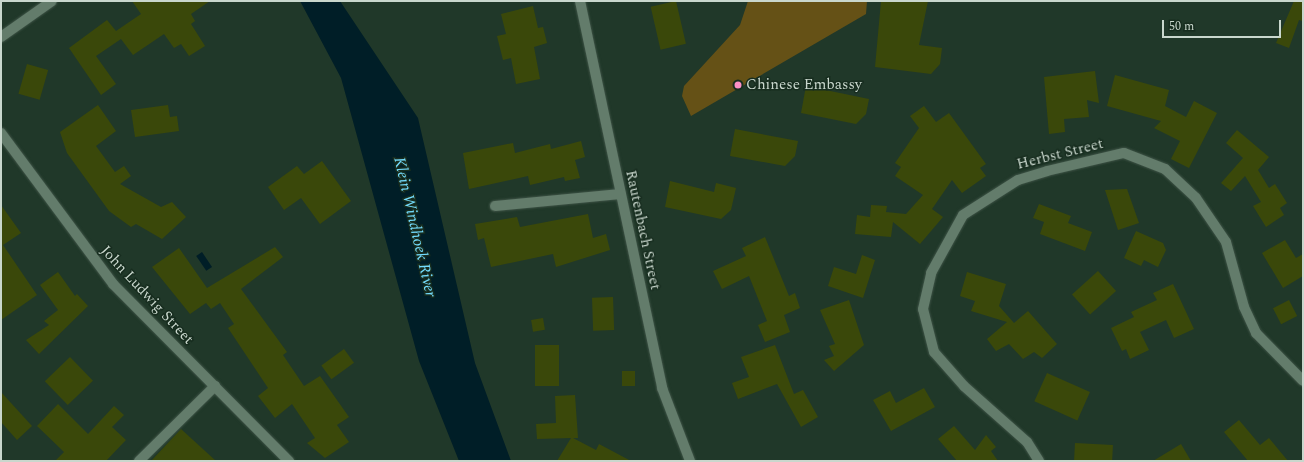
<!DOCTYPE html>
<style>
body{margin:0}
#map{position:relative;width:1304px;height:462px;overflow:hidden;background:#203829;font-family:Spectral,serif}
div>[style]{position:absolute}
[style*='--x']{left:calc(var(--x)*1px);top:calc(var(--y)*1px);width:calc(var(--w)*1px);rotate:calc(var(--a)*1deg)}
.green>*{inset:0;background:#655116}
.water>*{inset:0;background:#001e27;transform-origin:0 0}
.building>*{inset:0;background:#3a480a;transform-origin:0 0}
.roads{filter:drop-shadow(0 0 1px #3e5346) drop-shadow(0 0 1px #3e5346)}
.minor>*{height:10px;margin:-5px;padding:0 5px;transform-origin:5px;border-radius:5px;background:#637c6b}
.dots>*{width:11px;height:11px;translate:-50% -50%;box-sizing:border-box;border:2px solid #172d1f;border-radius:50%}
span{translate:-50% -50%;white-space:nowrap;text-align:center;line-height:1.15;-webkit-text-stroke:3px #172d1f;paint-order:stroke}
.poi-label{font-size:15px;color:#c9d7cd}
.left{translate:0 -50%;text-align:left}
.street-label{font-size:15px;color:#c9d7cd}
.water-label{font-size:16px;color:#73dcfe;font-style:italic}
.frame{position:absolute;inset:0;border:2px solid #c9d7cd;pointer-events:none}
.scale{position:absolute;left:1162px;top:20px;width:119px;height:18px;box-sizing:border-box;border:2px solid #c9d7cd;border-top:0;padding-left:5px;font-size:12px;line-height:14px;white-space:nowrap;color:#c9d7cd;-webkit-text-stroke:3px #172d1f;paint-order:stroke}
</style>
<div id="map">
<div class="green">
<i style="clip-path:polygon(748px 1px,867px 1px,866px 14px,691px 116px,682px 96px,684px 86px,740px 25px)"></i>
</div>
<div class="water">
<i style="clip-path:polygon(300px 1px,340px 1px,418px 118px,475px 363px,511px 461px,459px 461px,419px 361px,341px 78px)"></i>
<i style="left:202px;top:252px;width:18px;height:7px;rotate:56deg"></i>
</div>
<div class="building">
<i style="clip-path:polygon(132px 1px,210px 1px,191px 14px,195px 21px,191px 24px,205px 46px,189px 56px,181px 44px,174px 48px,164px 34px,133px 55px,121px 39px,96px 56px,116px 84px,101px 95px,69px 48px,107px 20px,116px 31px,141px 14px)"></i>
<i style="left:676px;top:1px;width:44px;height:26px;rotate:77deg"></i>
<i style="clip-path:polygon(881px 1px,928px 1px,919px 45px,942px 48px,940px 64px,931px 74px,875px 67px)"></i>
<i style="clip-path:polygon(1294px 1px,1303px 1px,1303px 21px,1299px 20px,1289px 48px,1276px 43px)"></i>
<i style="clip-path:polygon(533px 6px,538px 28px,543px 27px,547px 43px,534px 47px,540px 79px,516px 84px,511px 58px,503px 60px,497px 36px,506px 34px,501px 14px)"></i>
<i style="left:27px;top:64px;width:22px;height:31px;rotate:16deg"></i>
<i style="clip-path:polygon(1095px 71px,1099px 103px,1087px 100px,1089px 117px,1064px 119px,1065px 132px,1049px 134px,1044px 77px)"></i>
<i style="clip-path:polygon(1115px 75px,1169px 90px,1165px 106px,1186px 117px,1194px 101px,1217px 113px,1189px 168px,1171px 159px,1180px 141px,1154px 128px,1161px 121px,1107px 106px)"></i>
<i style="clip-path:polygon(806px 86px,869px 99px,866px 114px,856px 124px,801px 113px)"></i>
<i style="clip-path:polygon(98px 105px,116px 131px,96px 146px,115px 172px,124px 166px,131px 176px,120px 184px,161px 207px,172px 202px,186px 217px,162px 239px,136px 224px,131px 227px,109px 211px,67px 153px,60px 132px)"></i>
<i style="clip-path:polygon(168px 105px,170px 117px,177px 116px,179px 131px,135px 137px,131px 110px)"></i>
<i style="clip-path:polygon(924px 106px,936px 122px,949px 113px,986px 164px,980px 168px,986px 176px,962px 193px,952px 180px,932px 209px,943px 217px,920px 244px,893px 222px,891px 237px,855px 234px,857px 215px,870px 217px,871px 205px,887px 206px,886px 212px,906px 214px,923px 195px,895px 176px,901px 167px,895px 163px,919px 128px,910px 116px)"></i>
<i style="clip-path:polygon(735px 129px,798px 141px,795px 156px,785px 166px,730px 156px)"></i>
<i style="clip-path:polygon(1237px 130px,1269px 157px,1258px 170px,1269px 188px,1275px 184px,1287px 203px,1280px 208px,1284px 215px,1266px 227px,1253px 206px,1261px 202px,1245px 176px,1231px 191px,1221px 183px,1243px 158px,1226px 143px)"></i>
<i style="clip-path:polygon(581px 141px,585px 157px,575px 160px,580px 178px,565px 181px,564px 177px,530px 185px,528px 176px,469px 189px,463px 153px,513px 143px,515px 153px,550px 144px,551px 149px)"></i>
<i style="clip-path:polygon(322px 161px,351px 201px,320px 224px,301px 198px,284px 210px,268px 187px,297px 166px,304px 174px)"></i>
<i style="clip-path:polygon(670px 181px,714px 192px,716px 183px,736px 188px,731px 210px,721px 219px,665px 207px)"></i>
<i style="clip-path:polygon(1127px 189px,1139px 223px,1118px 230px,1105px 190px)"></i>
<i style="clip-path:polygon(1039px 204px,1071px 216px,1068px 223px,1092px 232px,1085px 251px,1040px 234px,1044px 222px,1033px 218px)"></i>
<i style="clip-path:polygon(1px 205px,21px 233px,3px 245px,37px 295px,1px 320px)"></i>
<i style="clip-path:polygon(588px 214px,593px 238px,606px 234px,610px 250px,556px 267px,553px 254px,491px 267px,484px 238px,478px 240px,475px 224px,517px 217px,520px 227px)"></i>
<i style="clip-path:polygon(1136px 231px,1163px 243px,1166px 250px,1158px 267px,1144px 260px,1141px 266px,1124px 258px)"></i>
<i style="clip-path:polygon(765px 237px,789px 296px,795px 293px,800px 308px,784px 315px,790px 332px,765px 342px,758px 325px,767px 321px,749px 276px,722px 289px,713px 271px,746px 256px,742px 248px)"></i>
<i style="clip-path:polygon(1285px 240px,1296px 258px,1303px 254px,1303px 276px,1283px 288px,1262px 253px)"></i>
<i style="clip-path:polygon(275px 247px,283px 257px,241px 289px,287px 352px,283px 355px,304px 386px,320px 376px,349px 417px,337px 425px,349px 442px,325px 458px,307px 443px,315px 438px,292px 404px,275px 418px,258px 396px,268px 388px,228px 328px,234px 324px,220px 303px,211px 309px,206px 303px,190px 314px,152px 267px,179px 248px,207px 288px)"></i>
<i style="clip-path:polygon(862px 255px,875px 260px,863px 298px,828px 286px,834px 267px,856px 274px)"></i>
<i style="left:1098px;top:271px;width:27px;height:35px;rotate:48deg"></i>
<i style="clip-path:polygon(58px 272px,75px 296px,77px 294px,88px 306px,39px 354px,26px 340px,49px 325px,44px 321px,58px 310px,40px 285px)"></i>
<i style="clip-path:polygon(967px 272px,1006px 284px,999px 306px,1014px 323px,1028px 311px,1057px 344px,1042px 358px,1034px 352px,1023px 359px,1009px 344px,996px 351px,987px 339px,1007px 322px,971px 311px,975px 301px,960px 296px)"></i>
<i style="clip-path:polygon(1173px 284px,1194px 329px,1174px 338px,1166px 320px,1140px 332px,1149px 350px,1130px 359px,1126px 349px,1122px 351px,1111px 328px,1134px 317px,1131px 312px,1157px 300px,1153px 293px)"></i>
<i style="left:613px;top:297px;width:33px;height:21px;rotate:88deg"></i>
<i style="clip-path:polygon(849px 300px,864px 345px,834px 371px,824px 360px,834px 356px,829px 346px,835px 344px,820px 310px)"></i>
<i style="left:1289px;top:300px;width:18px;height:18px;rotate:63deg"></i>
<i style="left:543px;top:318px;width:12px;height:12px;rotate:81deg"></i>
<i style="left:535px;top:345px;width:24px;height:41px"></i>
<i style="clip-path:polygon(775px 345px,794px 394px,803px 390px,818px 417px,801px 427px,777px 384px,738px 399px,732px 383px,749px 377px,741px 357px)"></i>
<i style="left:344px;top:349px;width:17px;height:28px;rotate:54deg"></i>
<i style="left:70px;top:357px;width:33px;height:35px;rotate:46deg"></i>
<i style="left:622px;top:371px;width:13px;height:15px"></i>
<i style="left:1047px;top:373px;width:47px;height:31px;rotate:24deg"></i>
<i style="clip-path:polygon(924px 388px,935px 407px,891px 431px,873px 400px,890px 391px,896px 403px)"></i>
<i style="clip-path:polygon(1px 392px,32px 426px,17px 440px,1px 422px)"></i>
<i style="clip-path:polygon(575px 395px,578px 438px,573px 438px,596px 450px,599px 444px,631px 461px,557px 461px,571px 438px,537px 439px,536px 424px,556px 423px,555px 396px)"></i>
<i style="clip-path:polygon(58px 404px,88px 434px,114px 406px,124px 415px,112px 427px,126px 440px,106px 461px,55px 461px,64px 452px,37px 426px)"></i>
<i style="clip-path:polygon(1239px 420px,1260px 445px,1269px 438px,1288px 461px,1248px 461px,1224px 432px)"></i>
<i style="clip-path:polygon(954px 426px,975px 450px,986px 435px,996px 447px,991px 451px,998px 461px,957px 461px,938px 439px)"></i>
<i style="clip-path:polygon(181px 429px,216px 461px,151px 461px)"></i>
<i style="left:1075px;top:443px;width:38px;height:18px;rotate:3deg"></i>
<i style="clip-path:polygon(1181px 444px,1191px 461px,1153px 461px)"></i>
</div>
<div class="roads">
<div class="minor">
<i style="--x:580;--y:1;--w:396;--a:78"></i>
<i style="--x:662;--y:388;--w:78;--a:69"></i>
<i style="--x:1;--y:37;--w:62;--a:-35.2"></i>
<i style="--x:1;--y:133;--w:188;--a:53.4"></i>
<i style="--x:113;--y:284;--w:250;--a:45.2"></i>
<i style="--x:495;--y:206;--w:126;--a:-5.5"></i>
<i style="--x:139;--y:461;--w:107;--a:-44.6"></i>
<i style="--x:1039;--y:461;--w:22;--a:-122"></i>
<i style="--x:1027;--y:442;--w:84;--a:-138.4"></i>
<i style="--x:964;--y:386;--w:45;--a:-131.4"></i>
<i style="--x:934;--y:352;--w:44;--a:-104.3"></i>
<i style="--x:923;--y:309;--w:37;--a:-77"></i>
<i style="--x:931;--y:273;--w:66;--a:-61.1"></i>
<i style="--x:963;--y:215;--w:65;--a:-32.5"></i>
<i style="--x:1018;--y:180;--w:30;--a:-17"></i>
<i style="--x:1047;--y:171;--w:79;--a:-13.2"></i>
<i style="--x:1124;--y:153;--w:44;--a:21.3"></i>
<i style="--x:1165;--y:169;--w:42;--a:43.1"></i>
<i style="--x:1196;--y:198;--w:53;--a:55.7"></i>
<i style="--x:1226;--y:242;--w:67;--a:74.5"></i>
<i style="--x:1244;--y:307;--w:29;--a:65"></i>
<i style="--x:1256;--y:333;--w:67;--a:45.6"></i>
</div>
</div>
<div class="dots">
<i style="left:738px;top:85px;background:#fb8fc5"></i>
</div>
<div class="poi-label">
<span class="left" style="left:746px;top:85px">Chinese Embassy</span>
</div>
<div class="street-label">
<span style="left:1060px;top:154px;rotate:-14deg">Herbst Street</span>
<span style="left:643px;top:230px;rotate:78deg">Rautenbach Street</span>
<span style="left:147px;top:295px;rotate:47deg">John Ludwig Street</span>
</div>
<div class="water-label">
<span style="left:415px;top:227px;rotate:77deg">Klein Windhoek River</span>
</div>
<div class="frame"></div>
<div class="scale">50 m</div>
</div>
